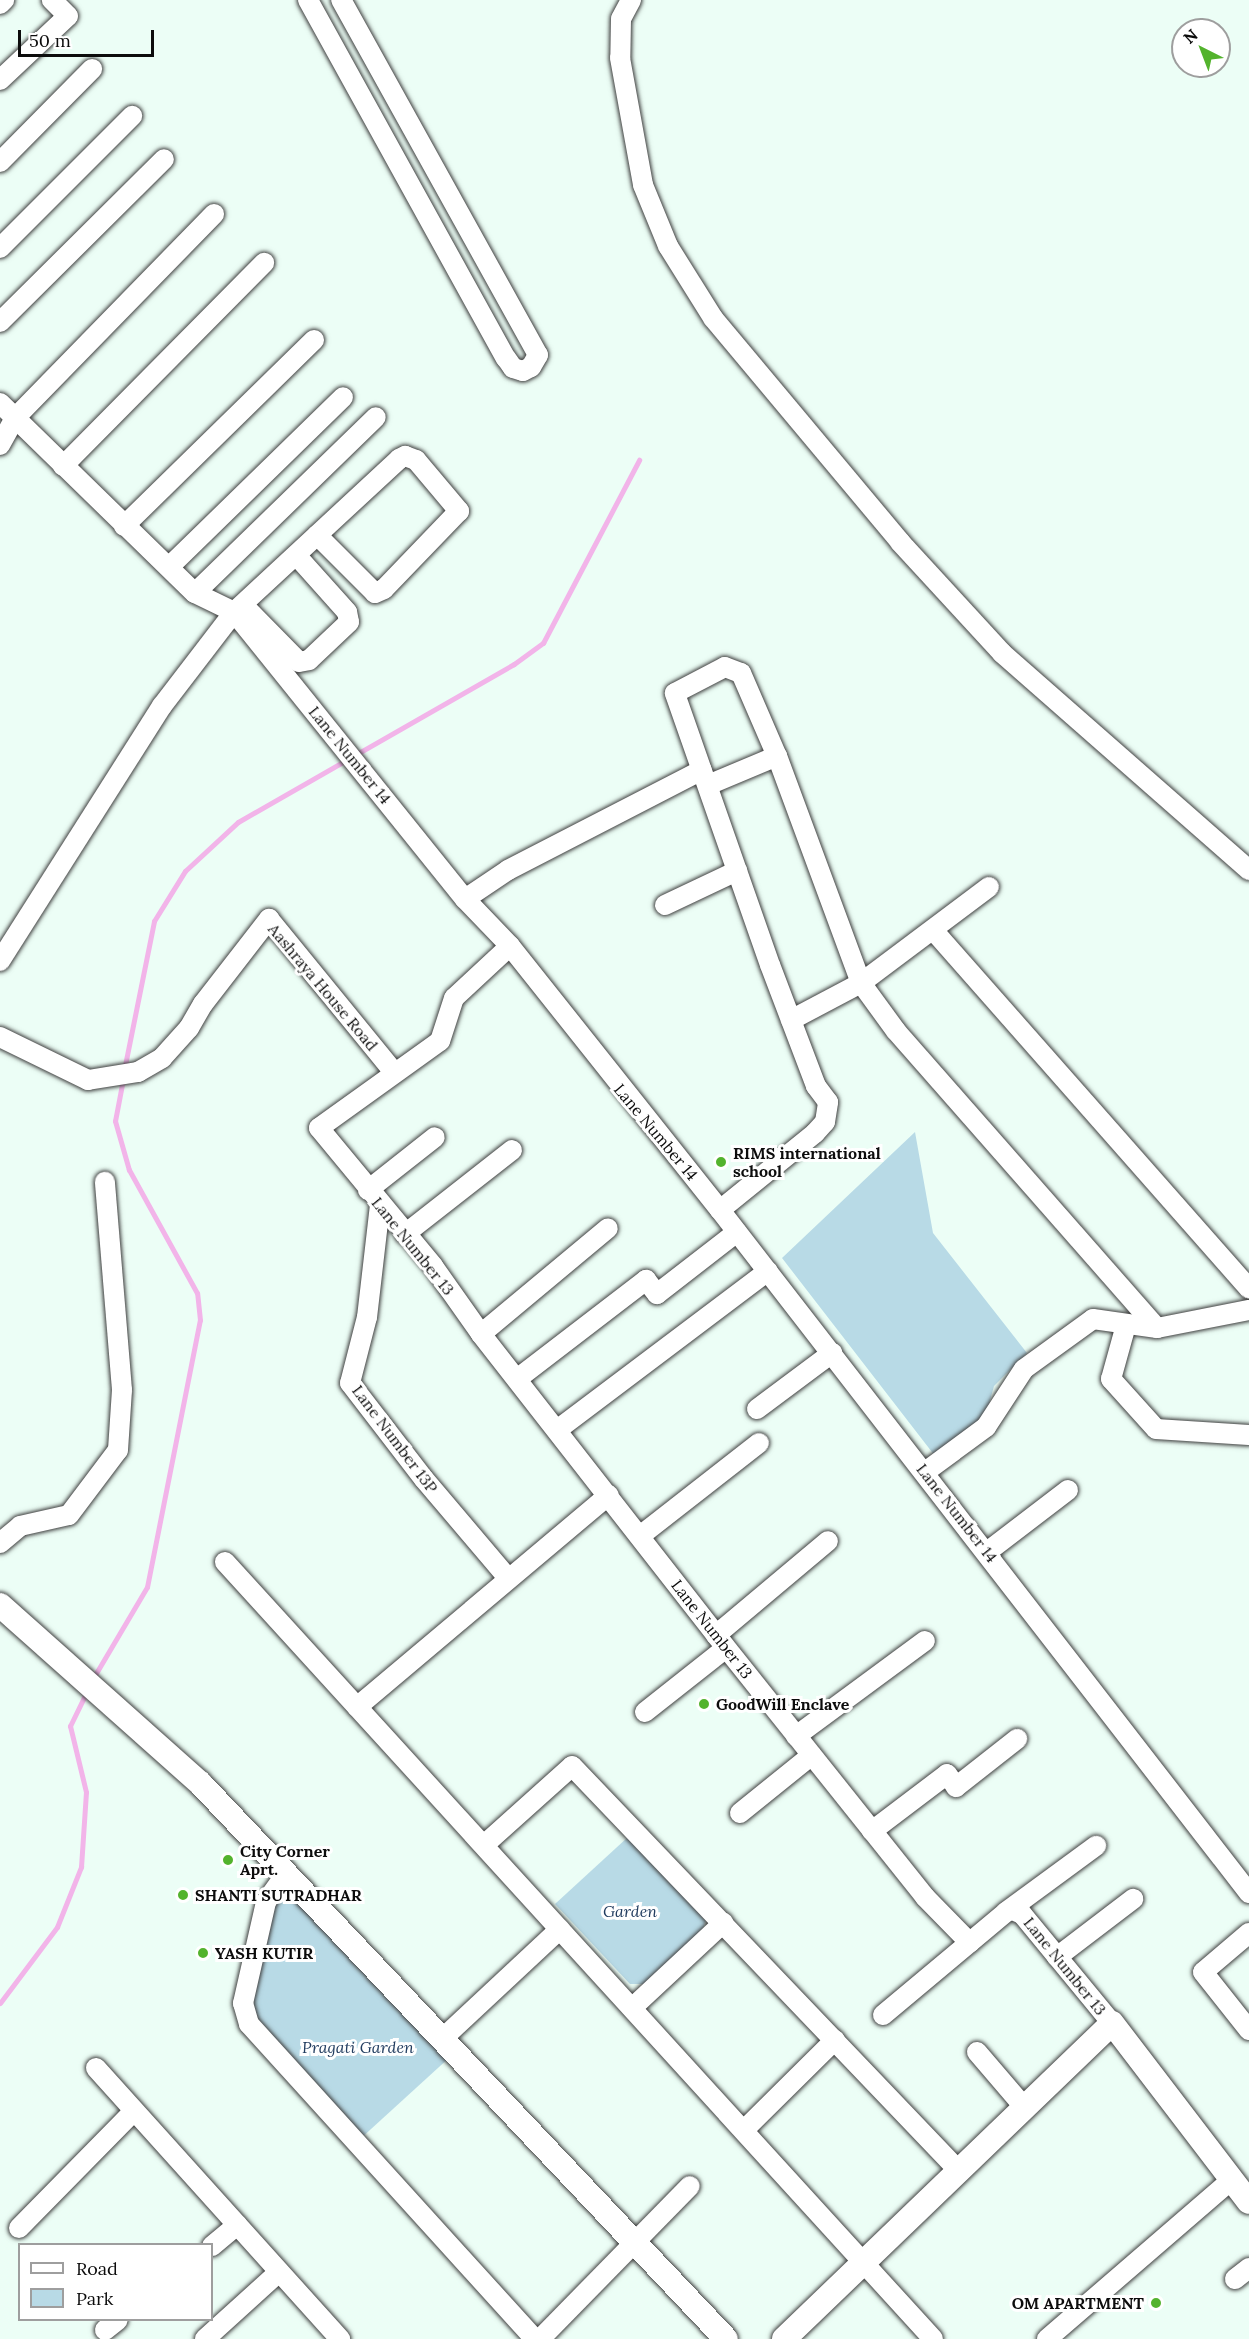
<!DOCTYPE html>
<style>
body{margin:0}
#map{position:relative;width:1249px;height:2339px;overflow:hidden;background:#ecfef6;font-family:Lora,serif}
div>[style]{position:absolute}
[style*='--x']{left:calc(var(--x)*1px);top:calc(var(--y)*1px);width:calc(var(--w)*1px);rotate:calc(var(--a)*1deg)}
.green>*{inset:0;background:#b8dae6}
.stream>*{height:5px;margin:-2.5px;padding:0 2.5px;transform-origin:2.5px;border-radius:2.5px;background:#f2b4e9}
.roads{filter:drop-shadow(0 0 2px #3f3f3f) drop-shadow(0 0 2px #3f3f3f)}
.minor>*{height:20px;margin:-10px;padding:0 10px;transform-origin:10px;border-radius:10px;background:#fff}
.tertiary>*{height:24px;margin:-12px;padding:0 12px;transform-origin:12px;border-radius:12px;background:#fff}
.dots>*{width:16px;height:16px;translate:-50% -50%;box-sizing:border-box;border:3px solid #fff;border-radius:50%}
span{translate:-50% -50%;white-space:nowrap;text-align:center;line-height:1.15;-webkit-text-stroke:6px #fff;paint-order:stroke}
.street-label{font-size:16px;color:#0c0c0c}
.poi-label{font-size:16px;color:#0c0c0c;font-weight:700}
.left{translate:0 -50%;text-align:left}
.right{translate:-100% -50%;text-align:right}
.park-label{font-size:16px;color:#213c5f;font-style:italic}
.legend{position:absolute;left:18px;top:2243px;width:195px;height:78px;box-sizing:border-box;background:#fff;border:2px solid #9e9e9e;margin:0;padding:8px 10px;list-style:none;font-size:18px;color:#0c0c0c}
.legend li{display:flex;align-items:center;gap:12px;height:30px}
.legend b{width:30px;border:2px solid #9e9e9e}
.north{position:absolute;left:1171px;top:18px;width:60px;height:60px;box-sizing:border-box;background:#fff;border:2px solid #9e9e9e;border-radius:50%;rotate:318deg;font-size:16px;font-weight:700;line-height:24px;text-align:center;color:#0c0c0c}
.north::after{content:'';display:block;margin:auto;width:21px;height:27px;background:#53b32d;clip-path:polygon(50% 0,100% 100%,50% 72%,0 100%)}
.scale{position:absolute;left:18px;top:30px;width:136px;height:27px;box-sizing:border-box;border:3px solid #0c0c0c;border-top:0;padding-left:8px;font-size:18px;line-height:21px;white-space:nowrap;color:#0c0c0c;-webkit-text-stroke:4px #fff;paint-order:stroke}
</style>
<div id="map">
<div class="green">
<i style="clip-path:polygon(915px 1132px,933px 1233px,1027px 1353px,994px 1386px,985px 1418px,935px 1456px,782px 1258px)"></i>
<i style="clip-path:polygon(628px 1837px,706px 1918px,703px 1930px,644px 1984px,630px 1984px,555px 1904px)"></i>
<i style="clip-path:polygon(285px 1878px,450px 2057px,359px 2140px,252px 2023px,246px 2002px,269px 1903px)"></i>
</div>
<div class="stream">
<i style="--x:124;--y:1070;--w:152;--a:-78.6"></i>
<i style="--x:154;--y:921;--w:59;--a:-58.2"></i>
<i style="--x:185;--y:871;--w:72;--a:-42.8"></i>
<i style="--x:238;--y:822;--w:318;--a:-29.8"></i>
<i style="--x:514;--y:664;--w:36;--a:-36"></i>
<i style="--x:543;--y:643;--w:207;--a:-62.3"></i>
<i style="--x:92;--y:1680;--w:108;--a:-59.4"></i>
<i style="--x:147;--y:1587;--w:272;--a:-78.8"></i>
<i style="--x:200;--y:1320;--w:27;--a:-96"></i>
<i style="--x:197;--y:1293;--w:141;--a:-118.9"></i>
<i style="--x:129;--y:1170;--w:51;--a:-105.9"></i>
<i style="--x:115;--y:1121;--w:43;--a:-79.2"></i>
<i style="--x:0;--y:2003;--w:95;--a:-53.1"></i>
<i style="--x:57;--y:1927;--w:65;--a:-68.2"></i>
<i style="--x:81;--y:1867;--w:75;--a:-86.2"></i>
<i style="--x:86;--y:1792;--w:68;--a:-103.6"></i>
<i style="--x:70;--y:1726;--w:39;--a:-64"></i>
</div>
<div class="roads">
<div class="minor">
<i style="--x:308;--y:0;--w:409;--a:61.1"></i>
<i style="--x:506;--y:358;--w:12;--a:55"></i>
<i style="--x:513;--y:368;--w:10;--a:17"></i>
<i style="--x:523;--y:371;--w:9;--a:-27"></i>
<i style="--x:531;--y:367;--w:14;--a:-60"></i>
<i style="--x:538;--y:355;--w:406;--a:-119"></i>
<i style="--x:631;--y:0;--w:21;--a:118"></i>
<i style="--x:621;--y:19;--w:39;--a:91"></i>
<i style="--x:620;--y:58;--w:129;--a:79.7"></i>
<i style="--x:643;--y:185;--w:66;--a:67.7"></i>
<i style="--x:668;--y:246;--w:85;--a:58"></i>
<i style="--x:713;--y:318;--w:292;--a:50.1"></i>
<i style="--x:900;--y:542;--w:151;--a:47.4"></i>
<i style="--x:1002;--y:653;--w:329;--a:41.3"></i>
<i style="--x:0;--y:4;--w:6;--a:-45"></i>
<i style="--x:0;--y:80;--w:93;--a:-43.3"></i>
<i style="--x:68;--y:16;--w:23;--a:-135"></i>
<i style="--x:0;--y:162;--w:131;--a:-45.3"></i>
<i style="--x:0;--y:248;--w:187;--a:-45"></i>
<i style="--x:0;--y:322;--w:231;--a:-44.8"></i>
<i style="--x:0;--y:403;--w:272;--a:44.3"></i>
<i style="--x:195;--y:593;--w:43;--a:26"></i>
<i style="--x:234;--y:612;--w:368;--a:51.2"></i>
<i style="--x:465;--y:899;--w:65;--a:46.2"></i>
<i style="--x:510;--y:946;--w:337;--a:51.5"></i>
<i style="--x:720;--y:1210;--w:864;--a:52.24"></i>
<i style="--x:0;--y:445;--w:31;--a:-61"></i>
<i style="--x:15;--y:418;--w:285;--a:-45.7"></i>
<i style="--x:63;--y:466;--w:286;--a:-45.3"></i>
<i style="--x:124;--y:526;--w:266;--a:-44.4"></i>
<i style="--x:169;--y:567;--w:243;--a:-44.3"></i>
<i style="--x:195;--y:593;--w:252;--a:-44.2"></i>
<i style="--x:247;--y:609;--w:74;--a:45.5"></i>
<i style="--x:299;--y:662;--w:10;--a:-11"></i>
<i style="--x:309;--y:660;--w:55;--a:-43.5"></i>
<i style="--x:349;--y:622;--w:10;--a:-101"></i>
<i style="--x:347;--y:612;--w:76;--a:-131.8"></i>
<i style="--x:708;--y:785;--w:75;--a:-22.8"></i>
<i style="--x:465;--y:899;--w:52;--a:-34"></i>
<i style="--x:508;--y:870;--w:218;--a:-27.3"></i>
<i style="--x:665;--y:905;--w:80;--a:-25.3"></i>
<i style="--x:933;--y:930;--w:478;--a:48.6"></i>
<i style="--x:510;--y:946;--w:76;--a:137.1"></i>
<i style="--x:454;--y:998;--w:45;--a:108"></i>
<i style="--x:440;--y:1041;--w:149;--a:144.3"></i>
<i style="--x:319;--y:1128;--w:179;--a:50.4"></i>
<i style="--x:433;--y:1266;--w:83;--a:54.8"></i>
<i style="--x:481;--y:1334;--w:382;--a:52"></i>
<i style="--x:716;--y:1635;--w:335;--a:51.4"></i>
<i style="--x:925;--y:1897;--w:64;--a:45.6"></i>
<i style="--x:0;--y:961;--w:302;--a:-57.6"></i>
<i style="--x:162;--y:706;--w:118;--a:-52.5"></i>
<i style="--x:234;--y:612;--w:225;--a:-42.8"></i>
<i style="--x:399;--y:459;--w:7;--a:-27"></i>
<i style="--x:405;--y:456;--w:12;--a:20"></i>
<i style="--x:416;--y:460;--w:67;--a:49.9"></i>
<i style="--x:459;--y:511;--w:108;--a:133.9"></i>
<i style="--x:384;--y:589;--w:10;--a:156"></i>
<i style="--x:375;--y:593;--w:82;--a:-135"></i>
<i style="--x:791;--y:1020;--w:79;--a:-27.9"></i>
<i style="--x:861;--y:983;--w:160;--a:-36.9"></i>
<i style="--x:0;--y:1037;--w:98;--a:26"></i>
<i style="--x:88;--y:1080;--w:51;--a:-9.1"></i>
<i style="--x:138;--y:1072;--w:28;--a:-30"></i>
<i style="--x:162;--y:1058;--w:40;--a:-48"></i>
<i style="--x:189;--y:1028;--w:28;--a:-60"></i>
<i style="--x:203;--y:1004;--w:108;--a:-52.2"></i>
<i style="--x:269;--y:919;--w:198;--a:50.8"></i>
<i style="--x:368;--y:1190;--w:85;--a:-38.3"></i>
<i style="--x:380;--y:1205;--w:113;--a:96.6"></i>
<i style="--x:367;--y:1317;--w:68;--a:104.4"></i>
<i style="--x:350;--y:1383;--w:121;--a:52.4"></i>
<i style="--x:424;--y:1479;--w:128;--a:49.7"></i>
<i style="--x:720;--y:1210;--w:122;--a:-39"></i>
<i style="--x:815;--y:1133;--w:15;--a:-48"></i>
<i style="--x:825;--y:1122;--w:20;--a:-81"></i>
<i style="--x:828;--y:1102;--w:20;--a:-127"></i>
<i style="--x:816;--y:1086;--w:129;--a:-110.8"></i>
<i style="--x:770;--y:965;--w:288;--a:-109.3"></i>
<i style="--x:675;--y:693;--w:56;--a:-27.5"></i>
<i style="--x:725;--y:667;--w:17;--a:21"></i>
<i style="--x:741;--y:673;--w:90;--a:66.6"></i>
<i style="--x:777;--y:756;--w:242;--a:69.7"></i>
<i style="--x:861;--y:983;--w:59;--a:53.9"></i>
<i style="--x:896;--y:1031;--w:395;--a:48.7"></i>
<i style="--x:405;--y:1234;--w:136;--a:-38.1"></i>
<i style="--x:1126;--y:1325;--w:56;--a:105.5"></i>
<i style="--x:1111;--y:1379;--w:67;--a:48"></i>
<i style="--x:1156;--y:1429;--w:93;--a:3.7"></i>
<i style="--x:481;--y:1334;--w:165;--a:-39.8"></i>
<i style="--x:517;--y:1379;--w:163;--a:-37.5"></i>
<i style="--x:646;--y:1280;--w:18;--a:52"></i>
<i style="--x:657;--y:1294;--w:101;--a:-37.8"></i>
<i style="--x:757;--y:1409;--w:94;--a:-36.7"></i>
<i style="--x:557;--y:1430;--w:264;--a:-37"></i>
<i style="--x:925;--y:1472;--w:76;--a:-36.4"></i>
<i style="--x:986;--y:1427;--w:69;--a:-56.8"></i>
<i style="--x:1024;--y:1369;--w:85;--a:-35.9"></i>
<i style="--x:1093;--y:1319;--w:65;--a:8"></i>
<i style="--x:1157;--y:1328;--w:94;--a:-11.1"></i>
<i style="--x:640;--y:1536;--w:151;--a:-38"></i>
<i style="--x:0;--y:1543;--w:26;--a:-40"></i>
<i style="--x:20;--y:1526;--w:50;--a:-12.7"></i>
<i style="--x:69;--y:1515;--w:81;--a:-53"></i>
<i style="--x:118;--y:1450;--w:60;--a:-86.2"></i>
<i style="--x:122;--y:1390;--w:209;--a:-94.7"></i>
<i style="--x:987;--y:1552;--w:102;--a:-37.4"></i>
<i style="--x:225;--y:1562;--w:1051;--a:47.66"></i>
<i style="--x:716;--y:1635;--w:146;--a:-40"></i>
<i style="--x:357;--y:1707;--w:329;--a:-40.1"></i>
<i style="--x:645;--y:1712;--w:103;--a:-38.3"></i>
<i style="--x:796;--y:1736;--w:160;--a:-36.4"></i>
<i style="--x:740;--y:1813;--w:92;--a:-38.9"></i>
<i style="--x:872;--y:1831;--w:94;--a:-37.2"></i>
<i style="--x:947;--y:1774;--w:16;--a:55"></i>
<i style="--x:956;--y:1787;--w:78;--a:-38.2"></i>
<i style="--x:484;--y:1845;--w:118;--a:-41.9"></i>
<i style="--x:572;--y:1766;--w:560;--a:46.3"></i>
<i style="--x:286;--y:1874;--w:34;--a:126"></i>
<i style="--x:266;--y:1902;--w:104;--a:102.8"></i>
<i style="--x:243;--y:2003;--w:22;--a:74"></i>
<i style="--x:249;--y:2024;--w:425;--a:47.8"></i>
<i style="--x:1013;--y:1910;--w:10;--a:24"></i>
<i style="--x:1022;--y:1914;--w:141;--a:50.5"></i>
<i style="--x:1249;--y:1933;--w:60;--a:139.7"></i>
<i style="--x:1203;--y:1972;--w:74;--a:51.6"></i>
<i style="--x:1057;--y:1957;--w:96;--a:-37.3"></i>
<i style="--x:632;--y:2008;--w:125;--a:-43"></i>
<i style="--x:883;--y:2015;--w:160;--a:-39.9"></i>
<i style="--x:1006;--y:1912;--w:112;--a:-36.3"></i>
<i style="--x:442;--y:2039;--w:161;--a:-43"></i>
<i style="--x:977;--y:2052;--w:74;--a:49.4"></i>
<i style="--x:96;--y:2068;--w:365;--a:48"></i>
<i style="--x:744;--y:2130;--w:128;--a:-44.7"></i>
<i style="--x:19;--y:2228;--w:164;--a:-45.5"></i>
<i style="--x:212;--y:2246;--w:33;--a:-40"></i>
<i style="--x:1235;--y:2279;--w:18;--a:-38"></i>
<i style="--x:105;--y:2330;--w:16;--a:-38"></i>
<i style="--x:205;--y:2339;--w:100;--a:-42.2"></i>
<i style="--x:540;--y:2339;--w:214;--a:-45.6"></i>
<i style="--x:1047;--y:2339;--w:243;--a:-40.8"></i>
</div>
<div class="tertiary">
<i style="--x:0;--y:1605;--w:268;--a:41.7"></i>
<i style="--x:200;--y:1783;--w:765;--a:46.59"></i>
<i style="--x:784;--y:2339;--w:455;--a:-43.9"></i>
<i style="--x:1112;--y:2023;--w:225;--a:52.6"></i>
</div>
</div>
<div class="dots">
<i style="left:721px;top:1162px;background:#53b32d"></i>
<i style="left:704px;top:1704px;background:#53b32d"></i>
<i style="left:228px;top:1860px;background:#53b32d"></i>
<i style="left:183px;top:1895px;background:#53b32d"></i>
<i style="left:203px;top:1953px;background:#53b32d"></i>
<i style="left:1156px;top:2303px;background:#53b32d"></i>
</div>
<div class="street-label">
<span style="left:350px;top:755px;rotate:51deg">Lane Number 14</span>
<span style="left:323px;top:987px;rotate:50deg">Aashraya House Road</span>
<span style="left:656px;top:1132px;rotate:50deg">Lane Number 14</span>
<span style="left:413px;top:1246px;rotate:51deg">Lane Number 13</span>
<span style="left:395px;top:1439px;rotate:53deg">Lane Number 13P</span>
<span style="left:957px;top:1513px;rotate:52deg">Lane Number 14</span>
<span style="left:712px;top:1629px;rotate:52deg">Lane Number 13</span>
<span style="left:1065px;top:1966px;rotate:51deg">Lane Number 13</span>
</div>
<div class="poi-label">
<span class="left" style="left:733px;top:1162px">RIMS international<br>school</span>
<span class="left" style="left:716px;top:1704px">GoodWill Enclave</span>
<span class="left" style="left:240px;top:1860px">City Corner<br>Aprt.</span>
<span class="left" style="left:195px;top:1895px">SHANTI SUTRADHAR</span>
<span class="left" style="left:215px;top:1953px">YASH KUTIR</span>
<span class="right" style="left:1144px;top:2303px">OM APARTMENT</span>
</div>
<div class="park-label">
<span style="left:630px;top:1911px">Garden</span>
<span style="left:358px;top:2047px">Pragati Garden</span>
</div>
<ul class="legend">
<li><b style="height:8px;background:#fff"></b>Road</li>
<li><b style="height:16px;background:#b8dae6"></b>Park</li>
</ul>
<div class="north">N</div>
<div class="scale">50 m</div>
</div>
